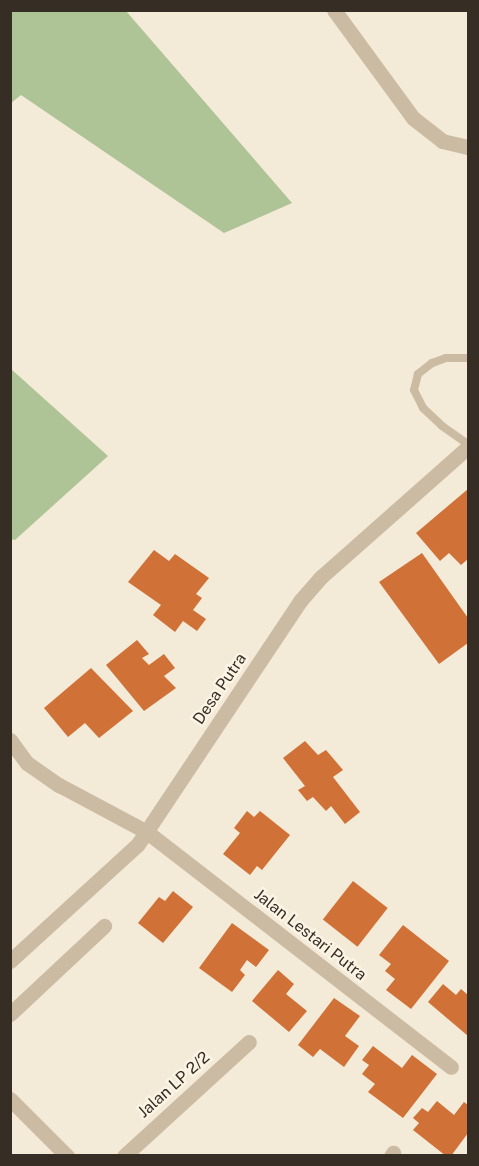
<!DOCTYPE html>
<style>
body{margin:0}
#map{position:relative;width:479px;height:1166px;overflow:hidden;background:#f3ead7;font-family:"Public Sans",sans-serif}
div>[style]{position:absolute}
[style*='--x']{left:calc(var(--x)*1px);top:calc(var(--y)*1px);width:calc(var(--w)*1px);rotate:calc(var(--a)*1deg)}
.green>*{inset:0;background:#aec396}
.building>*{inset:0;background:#d07238;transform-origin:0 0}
.service>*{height:8px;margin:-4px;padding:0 4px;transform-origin:4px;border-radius:4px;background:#ccbba3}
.minor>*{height:15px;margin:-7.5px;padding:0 7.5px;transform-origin:7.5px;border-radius:7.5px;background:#ccbba3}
.tertiary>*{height:15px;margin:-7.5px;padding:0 7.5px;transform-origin:7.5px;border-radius:7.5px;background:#ccbba3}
span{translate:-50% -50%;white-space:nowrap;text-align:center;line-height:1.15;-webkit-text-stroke:5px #fbf3e4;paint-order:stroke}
.street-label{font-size:16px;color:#362d25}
.frame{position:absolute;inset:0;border:12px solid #362d25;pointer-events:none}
</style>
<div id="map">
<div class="green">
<i style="clip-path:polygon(11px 10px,126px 11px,292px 203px,224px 233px,21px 95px,11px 103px)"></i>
<i style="clip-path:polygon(11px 369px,108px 456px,15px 540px,10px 539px)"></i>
</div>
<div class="building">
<i style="clip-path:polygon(468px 489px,468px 559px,461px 565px,449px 553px,440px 561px,416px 533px)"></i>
<i style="clip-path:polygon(154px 550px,169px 561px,175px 554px,209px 578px,196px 594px,202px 598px,193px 610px,206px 619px,197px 631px,183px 621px,175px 632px,153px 615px,161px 605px,128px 582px)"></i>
<i style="clip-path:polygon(422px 553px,468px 618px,468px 643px,439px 664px,379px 582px)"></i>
<i style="clip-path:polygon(137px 640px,149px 654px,142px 658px,149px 665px,164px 654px,175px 668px,164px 676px,176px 688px,144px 711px,106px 665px)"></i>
<i style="clip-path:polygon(91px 668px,133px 711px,99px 738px,85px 723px,68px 737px,44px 708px)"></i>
<i style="clip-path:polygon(305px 741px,318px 755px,326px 750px,343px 770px,333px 777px,360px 812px,345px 824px,331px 806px,326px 811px,313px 797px,307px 801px,298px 790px,305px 786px,283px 758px)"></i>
<i style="clip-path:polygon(247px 811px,254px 817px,260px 811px,290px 835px,262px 870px,257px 866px,250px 875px,223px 854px,240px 833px,234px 828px)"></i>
<i style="left:353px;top:881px;width:44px;height:49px;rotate:38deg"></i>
<i style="clip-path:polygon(173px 891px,193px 907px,163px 943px,138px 923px,159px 897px,165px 901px)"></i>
<i style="clip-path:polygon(232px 923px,269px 950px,256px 967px,247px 960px,240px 970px,245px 975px,232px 992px,199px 968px)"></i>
<i style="clip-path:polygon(403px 925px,449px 961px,411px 1009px,386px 990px,395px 979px,385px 971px,391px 964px,379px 955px)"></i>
<i style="clip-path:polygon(278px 970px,294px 984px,286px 994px,307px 1011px,289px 1032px,252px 1001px)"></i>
<i style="clip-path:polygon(443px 984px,456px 995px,461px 989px,468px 995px,468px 1036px,428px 1002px)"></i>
<i style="clip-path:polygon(334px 998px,360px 1016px,345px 1036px,359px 1046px,344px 1067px,320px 1049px,313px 1057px,298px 1045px)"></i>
<i style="clip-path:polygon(373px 1046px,402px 1068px,412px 1055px,437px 1074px,403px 1118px,368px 1092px,375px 1084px,362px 1074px,369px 1065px,362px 1060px)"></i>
<i style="clip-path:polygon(437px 1101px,454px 1115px,464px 1102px,468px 1105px,468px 1133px,451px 1156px,446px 1156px,413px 1130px,419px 1123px,413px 1118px,422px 1108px,428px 1112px)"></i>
</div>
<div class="service">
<i style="--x:468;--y:358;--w:22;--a:180"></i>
<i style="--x:446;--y:358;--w:15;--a:160"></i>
<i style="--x:432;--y:363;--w:18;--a:142"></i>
<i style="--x:418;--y:374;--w:16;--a:104"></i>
<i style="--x:414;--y:390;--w:20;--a:63"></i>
<i style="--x:423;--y:408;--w:26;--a:43"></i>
<i style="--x:442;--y:426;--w:32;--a:35"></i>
</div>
<div class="minor">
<i style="--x:334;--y:10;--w:134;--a:53.8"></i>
<i style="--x:413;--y:118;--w:37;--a:38"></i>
<i style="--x:442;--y:141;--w:27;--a:13"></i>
<i style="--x:10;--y:740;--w:29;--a:54"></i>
<i style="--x:27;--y:763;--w:39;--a:35"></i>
<i style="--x:59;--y:785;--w:100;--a:28.1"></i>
<i style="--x:147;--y:832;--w:384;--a:37.7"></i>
<i style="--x:10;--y:1014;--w:129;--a:-43.1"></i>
<i style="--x:10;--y:1099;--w:81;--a:45"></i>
<i style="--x:124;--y:1156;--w:169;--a:-42.4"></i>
<i style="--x:391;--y:1156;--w:4;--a:-56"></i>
</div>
<div class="tertiary">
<i style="--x:10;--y:961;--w:173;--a:-42.4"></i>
<i style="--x:138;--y:844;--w:292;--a:-56.3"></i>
<i style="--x:300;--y:601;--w:32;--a:-49"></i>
<i style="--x:321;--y:577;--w:196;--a:-41.5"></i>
</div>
<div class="street-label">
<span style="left:220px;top:689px;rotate:-56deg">Desa Putra</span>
<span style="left:310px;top:935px;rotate:38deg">Jalan Lestari Putra</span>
<span style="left:174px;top:1085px;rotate:-42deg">Jalan LP 2/2</span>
</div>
<div class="frame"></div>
</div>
